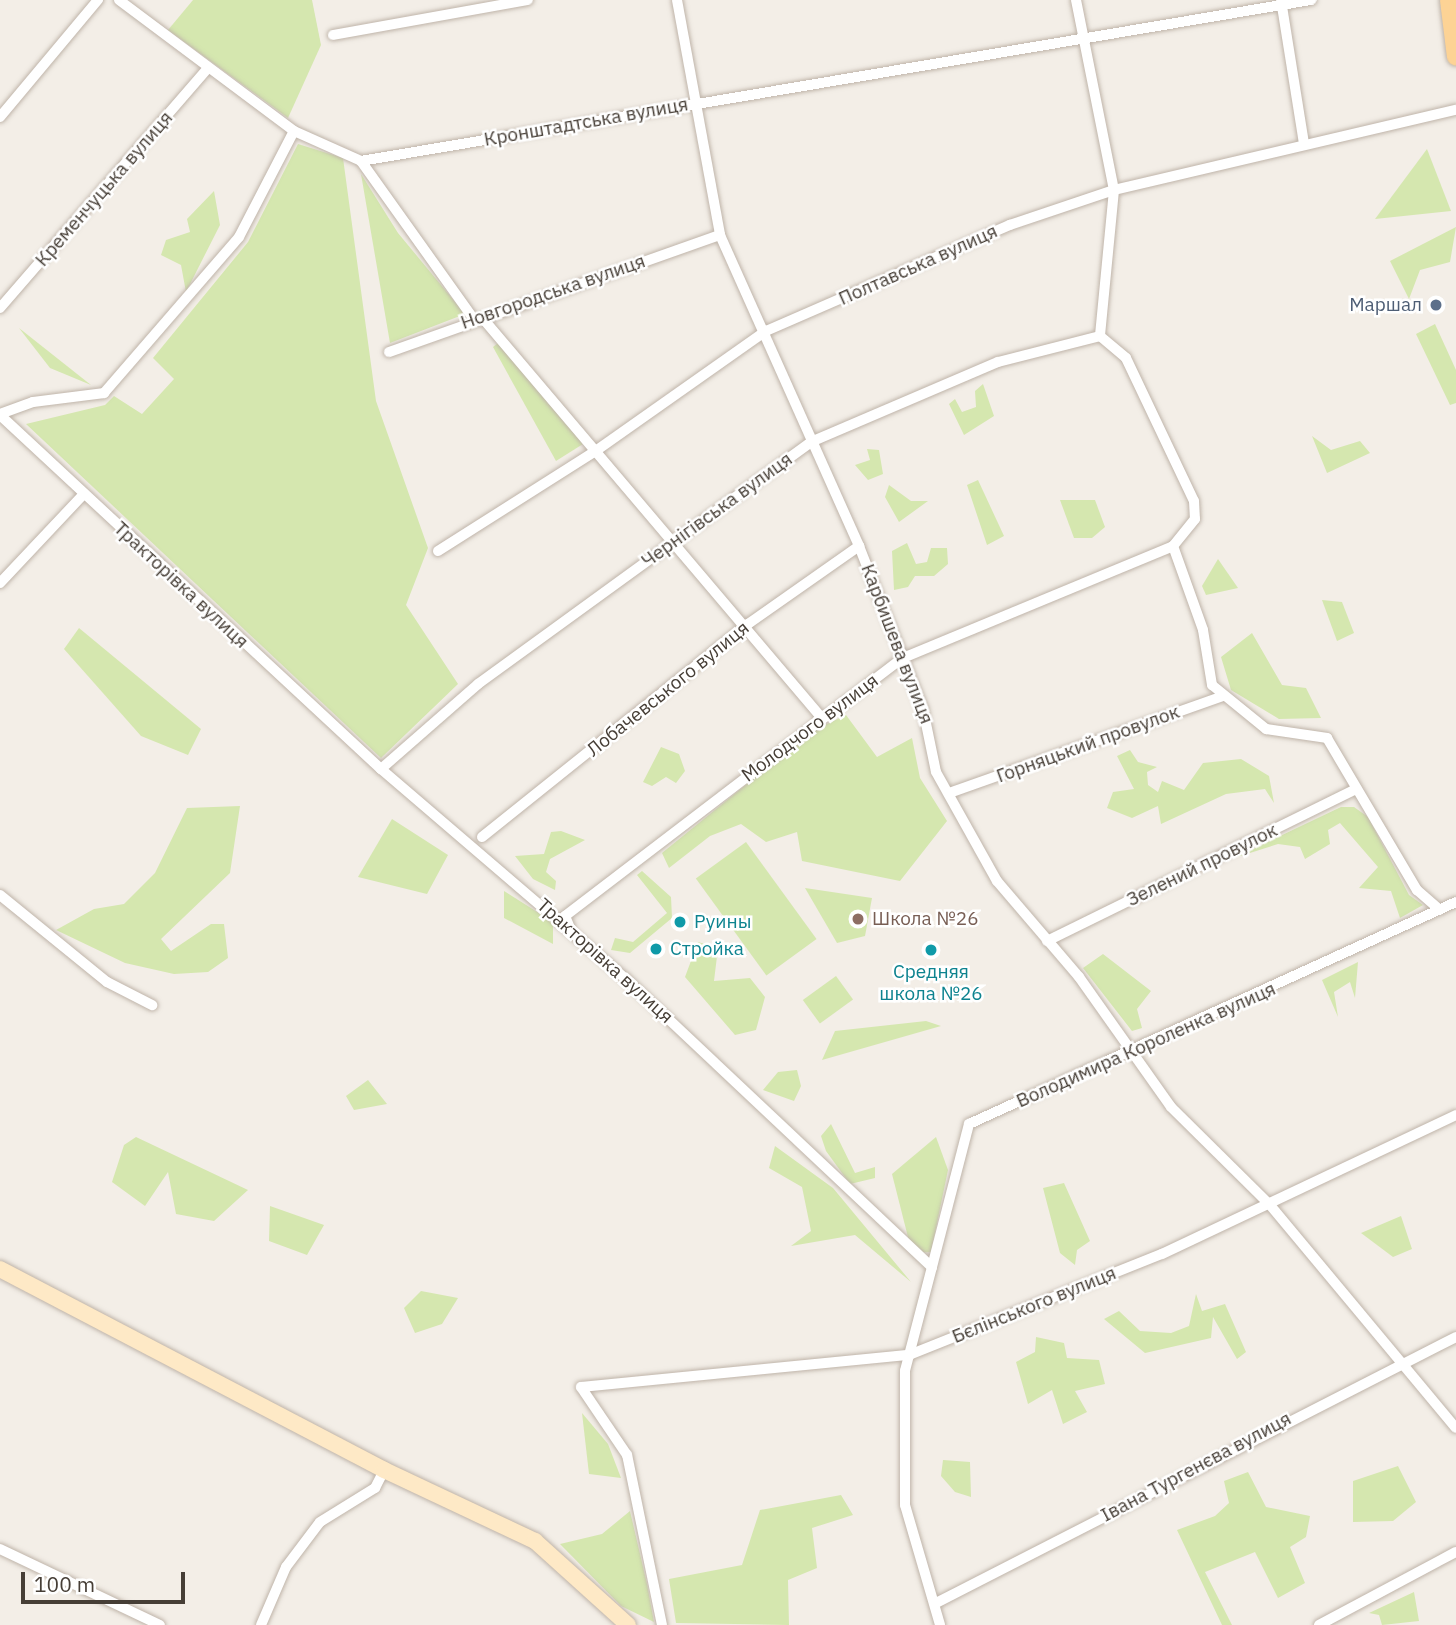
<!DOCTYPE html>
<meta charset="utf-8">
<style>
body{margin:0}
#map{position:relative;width:1456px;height:1625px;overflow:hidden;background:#f3eee7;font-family:"IBM Plex Sans",sans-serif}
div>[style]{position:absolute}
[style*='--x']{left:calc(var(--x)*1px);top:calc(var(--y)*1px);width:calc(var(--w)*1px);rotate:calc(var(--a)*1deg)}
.green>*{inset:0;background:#d5e7af;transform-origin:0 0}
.roads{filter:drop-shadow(0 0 2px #bfb4a9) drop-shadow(0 0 2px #bfb4a9)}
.minor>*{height:10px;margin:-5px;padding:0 5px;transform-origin:5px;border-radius:5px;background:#fff}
.secondary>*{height:16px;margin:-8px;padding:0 8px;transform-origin:8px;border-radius:8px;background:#fee9c6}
.primary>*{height:18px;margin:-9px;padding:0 9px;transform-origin:9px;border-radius:9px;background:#fdd395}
.dots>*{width:19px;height:19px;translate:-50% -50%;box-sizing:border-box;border:4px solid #fff;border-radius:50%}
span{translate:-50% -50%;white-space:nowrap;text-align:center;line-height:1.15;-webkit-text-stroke:5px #fff;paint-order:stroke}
.street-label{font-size:19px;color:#463e36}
.service-label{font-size:19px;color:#4e5e75}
.right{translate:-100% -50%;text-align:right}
.education-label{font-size:19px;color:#785e54}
.left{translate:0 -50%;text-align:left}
.culture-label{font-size:19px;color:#0d838f}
.scale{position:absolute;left:21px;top:1572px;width:164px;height:32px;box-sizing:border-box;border:4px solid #463e36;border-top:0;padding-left:9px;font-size:21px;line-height:24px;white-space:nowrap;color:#463e36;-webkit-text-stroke:5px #fff;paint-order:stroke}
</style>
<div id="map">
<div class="green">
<i style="clip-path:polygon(193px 0,312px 0,321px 45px,288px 118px,168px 30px)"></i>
<i style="clip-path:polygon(298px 144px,343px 158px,376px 401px,428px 548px,406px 605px,458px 684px,381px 758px,26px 424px,105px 405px,114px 396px,142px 414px,174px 379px,153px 358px,248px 242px)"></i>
<i style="clip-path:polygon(1427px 149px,1451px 211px,1375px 219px)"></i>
<i style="clip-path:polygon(361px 174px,398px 233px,465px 314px,390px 343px)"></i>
<i style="clip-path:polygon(214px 191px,220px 225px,186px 292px,181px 265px,161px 255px,166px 240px,190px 232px,187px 219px)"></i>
<i style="clip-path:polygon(1456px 227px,1450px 262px,1420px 270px,1409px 299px,1390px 261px)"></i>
<i style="clip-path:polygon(1435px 324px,1456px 370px,1456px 403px,1450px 405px,1416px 334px)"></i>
<i style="clip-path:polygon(19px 328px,91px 385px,50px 368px)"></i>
<i style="clip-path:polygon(498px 343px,583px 444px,556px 461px,493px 347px)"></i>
<i style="clip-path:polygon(983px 384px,994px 416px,964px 435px,949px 404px,955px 399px,962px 412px,976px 407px,975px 391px)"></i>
<i style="clip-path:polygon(1312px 436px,1331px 450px,1360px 441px,1370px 453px,1327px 473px)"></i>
<i style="clip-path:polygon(867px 449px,879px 450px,883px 474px,868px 480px,855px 465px,870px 460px)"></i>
<i style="clip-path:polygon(978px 480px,1004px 536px,987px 545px,967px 485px)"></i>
<i style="clip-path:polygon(889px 485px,911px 501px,928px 501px,899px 522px,885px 497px)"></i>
<i style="clip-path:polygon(1060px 500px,1095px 500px,1105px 527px,1092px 538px,1074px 538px)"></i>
<i style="clip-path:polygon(907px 543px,916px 564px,927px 562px,931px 548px,947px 548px,948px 564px,934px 576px,915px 576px,908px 587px,894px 590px,892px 551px)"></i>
<i style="clip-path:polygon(1218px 559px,1238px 588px,1206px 595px,1202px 586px)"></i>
<i style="clip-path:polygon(1322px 600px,1342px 602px,1354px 633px,1337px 641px)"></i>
<i style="clip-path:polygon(79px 628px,201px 729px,188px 755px,141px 736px,64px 649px)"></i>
<i style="clip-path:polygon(1252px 633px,1282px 685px,1306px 688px,1321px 718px,1279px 719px,1231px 690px,1221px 657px)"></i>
<i style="clip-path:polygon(846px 715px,877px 757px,912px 738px,920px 778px,947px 821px,900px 881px,802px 861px,797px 832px,766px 842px,741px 824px,710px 836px,669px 868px,662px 853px,812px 731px)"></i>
<i style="clip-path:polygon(661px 747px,679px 754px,685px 771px,676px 783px,666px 777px,652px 786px,643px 782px)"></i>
<i style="clip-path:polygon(1130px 750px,1138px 762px,1157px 767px,1147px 772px,1148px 785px,1158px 792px,1162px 781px,1184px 790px,1203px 763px,1241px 759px,1269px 776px,1274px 803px,1265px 789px,1226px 794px,1161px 824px,1158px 806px,1132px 818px,1107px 808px,1113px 792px,1134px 789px,1117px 756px)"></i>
<i style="clip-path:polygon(240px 806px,230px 873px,161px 939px,171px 951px,211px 924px,224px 924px,228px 958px,208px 972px,174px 974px,125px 963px,56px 930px,94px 909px,124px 904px,155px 873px,187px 808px)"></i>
<i style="clip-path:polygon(1341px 807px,1354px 807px,1368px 817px,1409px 895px,1423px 905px,1400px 918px,1391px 891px,1359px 888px,1378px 867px,1340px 823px,1328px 830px,1330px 844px,1305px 859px,1300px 847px,1278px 844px,1234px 858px)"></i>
<i style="clip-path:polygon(392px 819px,448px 855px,427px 894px,358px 877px)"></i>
<i style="clip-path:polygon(561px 831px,585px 840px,550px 859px,546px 872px,556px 881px,555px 890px,533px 879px,515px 856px,544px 854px,551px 832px)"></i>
<i style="left:746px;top:842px;width:120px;height:62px;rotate:54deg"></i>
<i style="clip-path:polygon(642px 871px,671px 897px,672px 918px,630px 953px,611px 950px,615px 938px,633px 942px,667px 913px,637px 875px)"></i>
<i style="clip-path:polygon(805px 888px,872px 898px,865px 936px,837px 943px)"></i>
<i style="clip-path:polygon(504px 891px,553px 922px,553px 944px,504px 918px)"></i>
<i style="clip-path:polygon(698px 942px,718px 948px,714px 981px,750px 978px,765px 997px,756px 1030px,735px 1035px,685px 977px)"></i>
<i style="clip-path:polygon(1103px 954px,1151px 991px,1137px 1009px,1142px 1028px,1132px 1031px,1083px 968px)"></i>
<i style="clip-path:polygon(1358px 962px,1355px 998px,1350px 982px,1334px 992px,1338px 1017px,1322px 980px)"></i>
<i style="left:836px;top:976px;width:29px;height:41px;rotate:54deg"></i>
<i style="clip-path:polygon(926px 1021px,941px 1026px,822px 1060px,835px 1031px)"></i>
<i style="clip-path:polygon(797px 1070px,801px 1086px,794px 1101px,763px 1090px,778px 1072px)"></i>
<i style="clip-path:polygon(368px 1080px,387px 1104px,354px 1110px,346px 1096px)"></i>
<i style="clip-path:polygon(831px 1124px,855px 1173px,875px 1167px,875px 1178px,850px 1184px,826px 1151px,821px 1136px)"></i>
<i style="clip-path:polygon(136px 1137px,248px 1190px,214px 1221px,176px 1214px,168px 1172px,145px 1206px,112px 1182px,124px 1145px)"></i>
<i style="clip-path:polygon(936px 1137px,948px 1170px,931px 1252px,912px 1253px,892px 1174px)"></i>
<i style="clip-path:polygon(775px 1146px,833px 1188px,911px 1282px,855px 1235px,791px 1246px,811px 1231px,802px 1187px,769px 1168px)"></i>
<i style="clip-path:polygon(1064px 1183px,1090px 1241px,1077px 1250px,1075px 1265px,1060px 1253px,1043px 1188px)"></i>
<i style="clip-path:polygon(270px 1206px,324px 1225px,307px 1255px,269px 1241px)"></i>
<i style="clip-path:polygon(1401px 1216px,1412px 1249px,1393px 1257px,1361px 1233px)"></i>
<i style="clip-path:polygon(421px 1291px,458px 1298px,442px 1324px,415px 1333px,404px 1308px)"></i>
<i style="clip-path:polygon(1196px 1294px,1202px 1311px,1225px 1304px,1246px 1352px,1237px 1359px,1213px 1317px,1211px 1338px,1145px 1353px,1104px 1319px,1119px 1311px,1140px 1331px,1171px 1333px,1189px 1326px)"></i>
<i style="clip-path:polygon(1036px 1337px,1064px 1343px,1067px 1358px,1099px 1360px,1105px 1384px,1075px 1391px,1087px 1412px,1063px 1424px,1052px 1390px,1028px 1404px,1016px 1362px,1035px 1352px)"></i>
<i style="clip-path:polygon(582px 1413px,608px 1444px,621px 1478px,589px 1474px)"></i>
<i style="clip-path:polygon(943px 1460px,970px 1462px,971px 1497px,955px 1492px,941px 1476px)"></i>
<i style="clip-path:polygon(1398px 1466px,1416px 1502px,1393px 1521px,1353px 1522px,1353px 1481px)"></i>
<i style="clip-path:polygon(1248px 1472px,1266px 1507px,1310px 1516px,1306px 1537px,1290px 1547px,1305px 1583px,1278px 1598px,1255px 1552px,1205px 1572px,1232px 1625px,1222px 1625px,1177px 1530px,1215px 1516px,1229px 1503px,1224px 1481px)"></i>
<i style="clip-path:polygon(841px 1495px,853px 1515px,812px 1528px,817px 1568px,788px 1580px,789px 1625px,676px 1623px,669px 1579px,742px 1565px,760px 1510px)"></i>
<i style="clip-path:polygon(630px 1511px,647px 1584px,654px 1622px,621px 1606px,560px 1544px,602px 1534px)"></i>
<i style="clip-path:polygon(1414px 1592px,1419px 1621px,1382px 1625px,1379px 1615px,1369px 1613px)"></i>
</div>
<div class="roads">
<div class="minor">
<i style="--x:119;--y:0;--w:219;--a:36.8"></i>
<i style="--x:677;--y:0;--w:239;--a:79.6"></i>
<i style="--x:720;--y:235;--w:341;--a:65.9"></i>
<i style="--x:859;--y:546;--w:175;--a:68.6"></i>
<i style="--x:923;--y:709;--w:64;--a:78.3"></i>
<i style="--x:936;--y:772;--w:125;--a:60.8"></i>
<i style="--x:997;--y:881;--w:126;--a:49.5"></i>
<i style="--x:1079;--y:977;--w:159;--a:54.7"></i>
<i style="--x:1171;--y:1107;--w:139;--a:44.7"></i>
<i style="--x:1270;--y:1205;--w:290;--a:50.2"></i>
<i style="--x:1076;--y:0;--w:194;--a:78.7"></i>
<i style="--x:1114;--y:190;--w:147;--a:95.5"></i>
<i style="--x:1281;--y:0;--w:146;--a:80.9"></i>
<i style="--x:333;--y:35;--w:198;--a:-10.2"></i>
<i style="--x:0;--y:117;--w:153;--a:-50.1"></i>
<i style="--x:361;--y:161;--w:193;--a:54.5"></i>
<i style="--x:473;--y:318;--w:12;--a:14"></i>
<i style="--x:485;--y:321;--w:519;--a:49.69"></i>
<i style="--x:0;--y:308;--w:315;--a:-49.1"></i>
<i style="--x:1100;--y:336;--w:34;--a:40"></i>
<i style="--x:1126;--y:358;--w:158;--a:64.6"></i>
<i style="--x:1194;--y:501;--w:18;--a:87"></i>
<i style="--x:1195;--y:519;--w:35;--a:129"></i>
<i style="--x:1173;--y:546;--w:89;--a:70.3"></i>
<i style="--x:1203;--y:630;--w:56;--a:80.7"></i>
<i style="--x:1212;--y:685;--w:70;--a:39.2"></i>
<i style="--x:1266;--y:729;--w:62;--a:8.4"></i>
<i style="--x:1327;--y:738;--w:177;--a:59.4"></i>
<i style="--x:1417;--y:890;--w:30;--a:41"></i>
<i style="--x:389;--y:352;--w:351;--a:-19.5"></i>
<i style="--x:0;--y:414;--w:35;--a:-20"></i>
<i style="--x:33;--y:402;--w:72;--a:-7.2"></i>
<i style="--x:104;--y:393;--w:206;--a:-49.1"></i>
<i style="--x:239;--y:237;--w:119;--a:-62.6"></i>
<i style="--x:294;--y:131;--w:73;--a:24.1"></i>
<i style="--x:361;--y:161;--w:964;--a:-9.62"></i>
<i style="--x:0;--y:415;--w:520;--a:42.9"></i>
<i style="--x:381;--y:769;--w:323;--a:40.6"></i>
<i style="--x:626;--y:979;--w:420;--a:43.3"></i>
<i style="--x:932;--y:1267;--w:107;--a:104.6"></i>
<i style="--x:905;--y:1371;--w:134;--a:90"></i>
<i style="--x:905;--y:1505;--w:125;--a:73.7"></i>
<i style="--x:438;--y:551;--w:188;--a:-32.4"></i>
<i style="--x:597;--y:450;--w:207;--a:-35.2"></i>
<i style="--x:766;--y:331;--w:266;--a:-23.5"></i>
<i style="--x:1010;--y:225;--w:110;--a:-18.6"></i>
<i style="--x:1114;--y:190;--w:351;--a:-13.2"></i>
<i style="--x:0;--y:583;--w:121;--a:-46.7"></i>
<i style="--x:381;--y:769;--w:129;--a:-41.2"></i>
<i style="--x:478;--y:684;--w:412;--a:-36"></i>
<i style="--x:811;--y:442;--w:203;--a:-23.2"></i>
<i style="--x:998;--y:362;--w:105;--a:-14.3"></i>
<i style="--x:952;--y:792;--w:288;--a:-19.5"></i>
<i style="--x:482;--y:837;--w:341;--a:-38.7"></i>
<i style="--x:748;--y:624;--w:136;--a:-35.1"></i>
<i style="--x:0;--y:895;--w:138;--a:39.1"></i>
<i style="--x:107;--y:982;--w:51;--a:27.1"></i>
<i style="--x:570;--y:928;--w:13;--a:-113"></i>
<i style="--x:565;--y:916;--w:425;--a:-37.4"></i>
<i style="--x:903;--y:658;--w:292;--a:-22.5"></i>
<i style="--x:1047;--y:941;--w:344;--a:-26.2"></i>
<i style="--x:932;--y:1267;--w:148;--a:-75.5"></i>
<i style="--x:969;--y:1124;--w:535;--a:-24.51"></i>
<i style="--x:0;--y:1549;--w:177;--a:25.4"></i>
<i style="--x:938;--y:1602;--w:582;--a:-27.09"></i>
<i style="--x:261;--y:1625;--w:63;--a:-66.7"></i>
<i style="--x:286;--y:1567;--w:56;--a:-52.9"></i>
<i style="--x:320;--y:1522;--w:65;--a:-31.7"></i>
<i style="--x:375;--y:1488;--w:20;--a:-63"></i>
<i style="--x:662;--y:1625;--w:174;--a:-101.6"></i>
<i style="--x:627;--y:1455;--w:82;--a:-124.1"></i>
<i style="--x:581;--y:1387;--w:330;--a:-5.6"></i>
<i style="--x:909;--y:1355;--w:272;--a:-21.8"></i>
<i style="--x:1162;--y:1254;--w:325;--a:-25.3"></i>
<i style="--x:1319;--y:1625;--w:155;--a:-28.1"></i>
</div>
<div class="secondary">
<i style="--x:0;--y:1269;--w:433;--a:27.6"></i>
<i style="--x:384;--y:1470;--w:167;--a:25.2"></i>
<i style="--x:535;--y:1541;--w:125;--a:42.1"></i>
</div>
<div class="primary">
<i style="--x:1449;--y:0;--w:57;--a:83"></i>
</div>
</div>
<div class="dots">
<i style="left:1436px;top:305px;background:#5c6f8a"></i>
<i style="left:858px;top:919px;background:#8d6e63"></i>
<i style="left:680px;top:922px;background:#0f9aa8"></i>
<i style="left:656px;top:949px;background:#0f9aa8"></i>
<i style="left:931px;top:950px;background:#0f9aa8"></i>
</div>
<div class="street-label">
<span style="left:586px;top:122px;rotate:-10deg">Кронштадтська вулиця</span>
<span style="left:104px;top:189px;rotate:-49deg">Кременчуцька вулиця</span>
<span style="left:918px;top:265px;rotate:-24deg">Полтавська вулиця</span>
<span style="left:553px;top:292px;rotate:-19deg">Новгородська вулиця</span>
<span style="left:717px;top:510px;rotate:-36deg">Чернігівська вулиця</span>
<span style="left:181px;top:585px;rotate:43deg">Тракторівка вулиця</span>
<span style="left:897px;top:644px;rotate:69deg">Карбишева вулиця</span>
<span style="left:668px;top:689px;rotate:-39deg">Лобачевського вулиця</span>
<span style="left:810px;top:728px;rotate:-37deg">Молодчого вулиця</span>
<span style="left:1088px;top:744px;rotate:-20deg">Горняцький провулок</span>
<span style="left:1202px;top:865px;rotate:-26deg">Зелений провулок</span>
<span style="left:605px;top:961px;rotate:42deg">Тракторівка вулиця</span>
<span style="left:1146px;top:1045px;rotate:-24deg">Володимира Короленка вулиця</span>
<span style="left:1034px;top:1305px;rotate:-22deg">Бєлінського вулиця</span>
<span style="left:1196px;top:1467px;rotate:-28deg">Івана Тургенєва вулиця</span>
</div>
<div class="service-label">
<span class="right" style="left:1422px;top:305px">Маршал</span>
</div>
<div class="education-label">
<span class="left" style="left:872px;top:919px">Школа №26</span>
</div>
<div class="culture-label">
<span class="left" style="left:694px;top:922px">Руины</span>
<span class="left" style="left:670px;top:949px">Стройка</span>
<span style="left:931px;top:983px">Средняя<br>школа №26</span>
</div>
<div class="scale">100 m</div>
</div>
